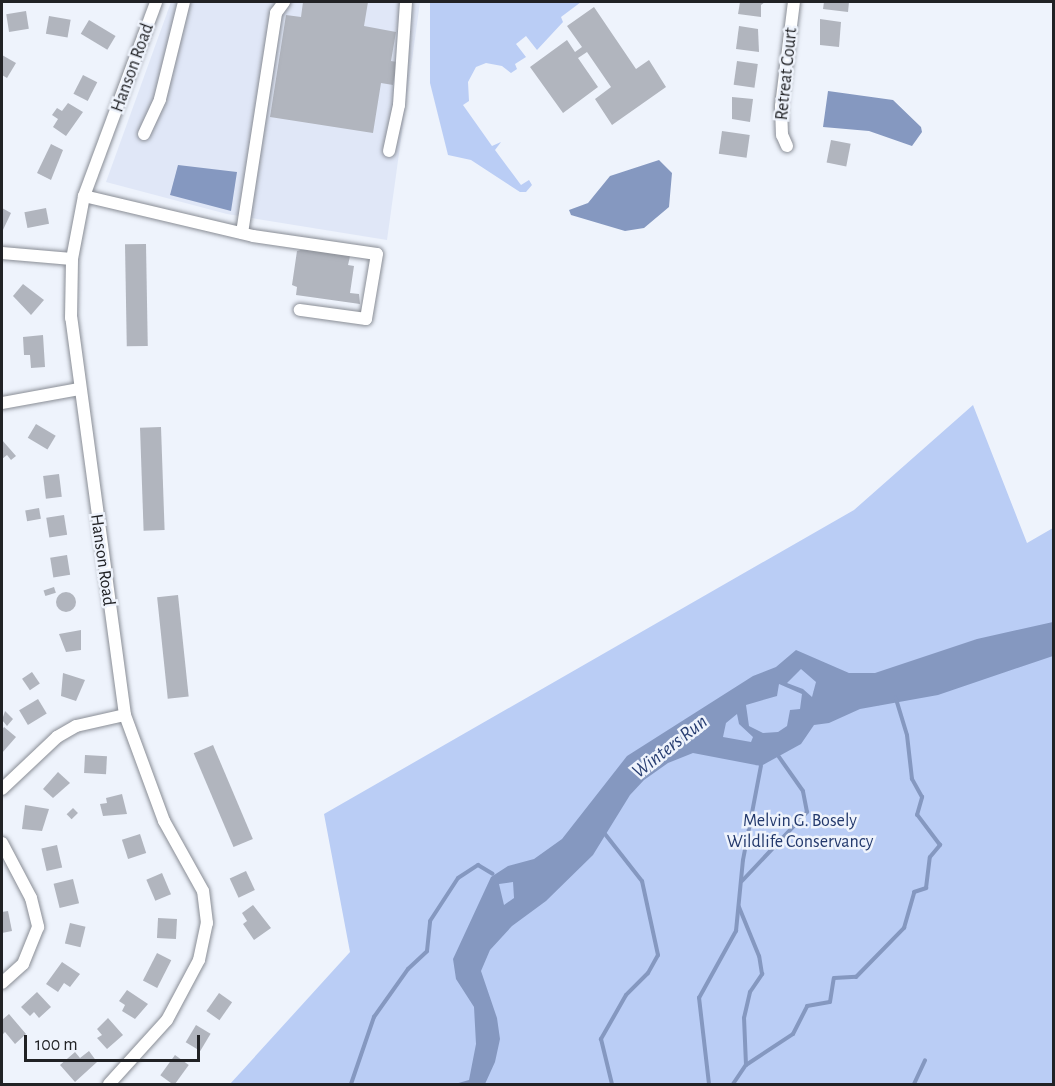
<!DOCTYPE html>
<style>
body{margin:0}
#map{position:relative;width:1055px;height:1086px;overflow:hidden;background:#eef3fc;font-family:"Alegreya Sans",sans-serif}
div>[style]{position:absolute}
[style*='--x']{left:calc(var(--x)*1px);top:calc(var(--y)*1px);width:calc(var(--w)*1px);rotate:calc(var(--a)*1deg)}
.built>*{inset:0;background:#e0e7f7}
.green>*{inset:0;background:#bacdf5}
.water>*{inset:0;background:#8598c0}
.stream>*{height:4px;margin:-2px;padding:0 2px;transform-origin:2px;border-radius:2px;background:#8598c0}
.building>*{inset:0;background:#b1b5be;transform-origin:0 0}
.round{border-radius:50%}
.roads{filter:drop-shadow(0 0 2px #898d95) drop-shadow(0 0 2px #898d95)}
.minor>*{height:12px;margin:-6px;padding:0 6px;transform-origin:6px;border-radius:6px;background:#fff}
span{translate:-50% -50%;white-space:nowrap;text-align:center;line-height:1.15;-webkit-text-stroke:5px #eef3fc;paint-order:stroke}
.street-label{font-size:18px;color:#212225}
.park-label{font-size:18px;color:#23396c}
.water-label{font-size:20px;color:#273d71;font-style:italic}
.frame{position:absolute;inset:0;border:3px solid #212225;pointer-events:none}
.scale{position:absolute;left:24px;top:1035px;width:176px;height:27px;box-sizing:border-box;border:3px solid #212225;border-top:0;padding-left:8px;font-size:18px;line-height:21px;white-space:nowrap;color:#212225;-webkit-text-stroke:4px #eef3fc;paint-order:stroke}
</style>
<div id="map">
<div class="built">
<i style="clip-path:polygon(171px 2px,420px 2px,387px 240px,227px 214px,106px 182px)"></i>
</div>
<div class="green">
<i style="clip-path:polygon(430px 2px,581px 2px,561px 17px,563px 22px,537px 50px,526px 36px,516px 44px,526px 57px,515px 64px,517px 69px,511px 73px,502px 66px,486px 63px,476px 67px,468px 82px,469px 101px,463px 105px,492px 146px,501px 142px,495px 150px,521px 185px,529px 180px,532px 185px,526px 192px,520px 192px,471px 160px,448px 155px,430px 83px)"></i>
<i style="clip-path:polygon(973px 405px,1027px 543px,1053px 528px,1053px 1084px,230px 1084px,350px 952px,324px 814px,854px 510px)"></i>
</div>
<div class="water">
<i style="clip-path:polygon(828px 91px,893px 100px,921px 127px,922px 132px,912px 146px,869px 131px,823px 127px)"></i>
<i style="clip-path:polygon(659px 160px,672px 173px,669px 207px,644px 228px,625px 231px,571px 215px,569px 210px,588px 203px,610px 176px)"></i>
<i style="clip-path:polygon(178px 165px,237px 172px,231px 211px,170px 195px)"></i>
<i style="clip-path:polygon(evenodd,1053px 622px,1053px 656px,938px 695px,860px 709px,829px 723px,814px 725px,801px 744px,761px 766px,693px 753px,668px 763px,644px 780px,630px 795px,593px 855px,546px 901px,512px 926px,490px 950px,481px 971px,497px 1018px,500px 1039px,495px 1062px,485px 1084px,455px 1084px,469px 1080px,476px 1044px,474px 1007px,456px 979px,453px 959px,491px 877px,508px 866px,534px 859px,562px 839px,627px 756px,753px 676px,776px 667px,796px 650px,849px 673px,875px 673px,977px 639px,1053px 622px,801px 669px,816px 682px,812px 697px,803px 689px,787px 683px,801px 669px,1053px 622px,779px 684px,802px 694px,800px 709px,790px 710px,787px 726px,778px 732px,763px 733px,749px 726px,746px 705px,777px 696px,779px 684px,1053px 622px,737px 714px,739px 724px,753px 737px,751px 742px,723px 737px,726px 723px,737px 714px,1053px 622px,513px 882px,514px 898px,504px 905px,499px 884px,513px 882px)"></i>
</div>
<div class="stream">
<i style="--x:605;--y:834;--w:60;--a:51.8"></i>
<i style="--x:642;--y:881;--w:76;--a:77.8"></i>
<i style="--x:658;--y:955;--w:21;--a:119"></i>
<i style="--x:648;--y:973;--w:31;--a:135"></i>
<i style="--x:626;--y:995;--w:51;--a:119.6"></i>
<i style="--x:601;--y:1039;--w:46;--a:76.3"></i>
<i style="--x:742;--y:881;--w:95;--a:-46.7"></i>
<i style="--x:807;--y:812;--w:21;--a:-101"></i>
<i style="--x:803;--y:791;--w:42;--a:-125.2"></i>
<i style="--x:746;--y:1065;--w:56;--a:-33.4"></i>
<i style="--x:793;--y:1034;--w:31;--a:-63"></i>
<i style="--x:807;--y:1006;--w:23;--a:-10"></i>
<i style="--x:830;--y:1002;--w:24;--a:-81"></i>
<i style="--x:834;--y:978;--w:22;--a:-3"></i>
<i style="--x:856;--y:977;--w:69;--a:-45.6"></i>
<i style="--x:904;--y:928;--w:37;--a:-74"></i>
<i style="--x:914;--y:892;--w:13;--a:-18"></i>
<i style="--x:926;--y:888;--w:31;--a:-83"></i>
<i style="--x:930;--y:857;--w:16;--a:-50"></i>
<i style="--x:940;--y:845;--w:38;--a:-127"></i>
<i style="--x:917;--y:815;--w:19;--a:-74"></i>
<i style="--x:922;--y:797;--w:21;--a:-119"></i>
<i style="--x:912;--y:779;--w:44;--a:-96.5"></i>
<i style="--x:907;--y:735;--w:39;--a:-107"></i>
<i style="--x:351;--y:1084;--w:71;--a:-71.1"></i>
<i style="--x:374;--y:1017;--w:59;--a:-54.7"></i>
<i style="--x:408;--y:969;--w:26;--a:-43"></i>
<i style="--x:427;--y:951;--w:30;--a:-84"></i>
<i style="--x:430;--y:921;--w:51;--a:-56.9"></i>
<i style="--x:458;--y:878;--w:24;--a:-33"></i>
<i style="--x:478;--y:865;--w:17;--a:31"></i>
<i style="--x:709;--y:1084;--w:87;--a:-96.6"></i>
<i style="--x:699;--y:998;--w:77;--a:-61.1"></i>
<i style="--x:736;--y:931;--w:71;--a:-84.4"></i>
<i style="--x:743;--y:860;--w:96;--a:-79.2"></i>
<i style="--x:733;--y:1084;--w:23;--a:-56"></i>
<i style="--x:746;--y:1065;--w:47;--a:-92.4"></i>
<i style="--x:744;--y:1018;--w:27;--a:-77"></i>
<i style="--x:750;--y:992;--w:22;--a:-56"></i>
<i style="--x:762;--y:974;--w:18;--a:-99"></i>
<i style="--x:759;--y:956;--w:53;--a:-112.2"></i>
<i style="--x:914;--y:1084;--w:26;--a:-65"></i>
</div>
<div class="building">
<i style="clip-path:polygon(303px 2px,368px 2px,364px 26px,396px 32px,391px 61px,397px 62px,393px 85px,381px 83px,373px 133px,270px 117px,286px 15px,301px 17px)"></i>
<i style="clip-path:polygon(740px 2px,765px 2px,761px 5px,761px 17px,738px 14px)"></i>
<i style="clip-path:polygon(824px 2px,849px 2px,848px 12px,823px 9px)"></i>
<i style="clip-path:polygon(594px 7px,636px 69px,649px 60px,666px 87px,612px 125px,595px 99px,611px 87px,587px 52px,578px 58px,598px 87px,563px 113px,530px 67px,567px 40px,575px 52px,582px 47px,567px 26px)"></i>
<i style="left:26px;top:11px;width:18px;height:20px;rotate:81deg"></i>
<i style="left:49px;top:16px;width:22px;height:18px;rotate:10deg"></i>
<i style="clip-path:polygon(820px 19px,841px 22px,839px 47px,820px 45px)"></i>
<i style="left:89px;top:20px;width:31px;height:16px;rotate:31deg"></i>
<i style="clip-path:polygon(739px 26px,758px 29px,759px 52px,736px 49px)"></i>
<i style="clip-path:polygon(2px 55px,16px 63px,7px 78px,2px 75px)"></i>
<i style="left:737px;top:61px;width:21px;height:24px;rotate:8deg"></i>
<i style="left:83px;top:75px;width:16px;height:21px;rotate:27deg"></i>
<i style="clip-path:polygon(732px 97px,753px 99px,750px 122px,732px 119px)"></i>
<i style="clip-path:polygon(68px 103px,83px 112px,66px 136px,53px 127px,58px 119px,52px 115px,57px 108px,62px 111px)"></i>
<i style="left:722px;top:131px;width:28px;height:23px;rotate:8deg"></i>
<i style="left:831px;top:140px;width:20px;height:23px;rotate:11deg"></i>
<i style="clip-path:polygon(51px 144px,63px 150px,51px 180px,37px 173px)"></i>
<i style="clip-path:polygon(2px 208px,11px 213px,2px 232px)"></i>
<i style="left:46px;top:208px;width:16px;height:22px;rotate:79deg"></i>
<i style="left:146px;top:244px;width:102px;height:21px;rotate:89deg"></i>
<i style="clip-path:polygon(304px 249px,350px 256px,348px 265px,354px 266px,350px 293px,359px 294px,360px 304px,296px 295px,297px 287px,292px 285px,297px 251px)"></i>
<i style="clip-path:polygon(23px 284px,44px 300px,31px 315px,13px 296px)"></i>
<i style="clip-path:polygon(43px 335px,45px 367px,31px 368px,30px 355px,24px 355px,23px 337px)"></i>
<i style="left:36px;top:424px;width:23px;height:16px;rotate:31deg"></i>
<i style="left:161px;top:427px;width:103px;height:21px;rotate:88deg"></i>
<i style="clip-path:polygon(2px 440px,16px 456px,11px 460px,7px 455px,2px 459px)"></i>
<i style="left:59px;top:474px;width:23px;height:16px;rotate:83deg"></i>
<i style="left:39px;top:508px;width:11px;height:14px;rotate:80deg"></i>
<i style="left:64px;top:515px;width:20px;height:18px;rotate:81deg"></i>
<i style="left:67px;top:555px;width:20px;height:17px;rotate:81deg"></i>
<i style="left:54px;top:587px;width:6px;height:11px;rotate:72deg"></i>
<i class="round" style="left:56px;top:592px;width:20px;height:20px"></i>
<i style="left:178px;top:595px;width:102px;height:21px;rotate:84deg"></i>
<i style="clip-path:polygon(81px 630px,81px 650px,66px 652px,59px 634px)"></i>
<i style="left:32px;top:672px;width:14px;height:12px;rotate:56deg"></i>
<i style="clip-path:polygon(63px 673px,85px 680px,76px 701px,61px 696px)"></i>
<i style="left:38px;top:699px;width:17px;height:22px;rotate:59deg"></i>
<i style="clip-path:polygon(5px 711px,13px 719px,7px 726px,2px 720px)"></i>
<i style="clip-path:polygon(4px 727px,16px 737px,2px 753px,2px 730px)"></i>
<i style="left:213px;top:745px;width:102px;height:21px;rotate:67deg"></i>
<i style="left:85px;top:755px;width:22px;height:18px;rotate:3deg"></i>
<i style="clip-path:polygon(58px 772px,70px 783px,53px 798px,43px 789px)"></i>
<i style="clip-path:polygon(122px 794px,127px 814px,103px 816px,100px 804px,107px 803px,106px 798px)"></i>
<i style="clip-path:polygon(25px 805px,49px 809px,42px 831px,22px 829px)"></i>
<i style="left:73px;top:808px;width:7px;height:9px;rotate:45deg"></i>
<i style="left:140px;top:834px;width:20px;height:19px;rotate:72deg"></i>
<i style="left:57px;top:845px;width:23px;height:16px;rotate:77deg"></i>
<i style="left:246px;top:871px;width:21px;height:18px;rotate:65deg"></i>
<i style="left:162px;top:873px;width:23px;height:17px;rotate:67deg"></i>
<i style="left:73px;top:879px;width:25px;height:20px;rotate:76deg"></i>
<i style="clip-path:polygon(253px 905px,271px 928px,254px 940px,243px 924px,247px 921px,242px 913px)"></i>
<i style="clip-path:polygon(8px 911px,12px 931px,2px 933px,2px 912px)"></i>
<i style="left:177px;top:919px;width:20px;height:19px;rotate:93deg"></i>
<i style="left:70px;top:923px;width:16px;height:21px;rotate:14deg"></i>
<i style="left:157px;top:953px;width:16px;height:31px;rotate:27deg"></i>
<i style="clip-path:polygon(62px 962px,80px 974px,70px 987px,64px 983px,58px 992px,46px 984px)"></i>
<i style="clip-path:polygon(127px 990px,148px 1004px,135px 1019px,122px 1011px,125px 1005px,119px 1001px)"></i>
<i style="clip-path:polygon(37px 992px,51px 1007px,39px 1018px,34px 1012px,30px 1016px,21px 1007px)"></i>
<i style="left:219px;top:993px;width:16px;height:22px;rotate:35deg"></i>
<i style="clip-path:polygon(9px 1014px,26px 1034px,15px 1044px,5px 1032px,2px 1035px,2px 1020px)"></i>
<i style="clip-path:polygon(108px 1018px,123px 1035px,107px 1049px,97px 1038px,102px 1035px,97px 1029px)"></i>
<i style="left:196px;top:1025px;width:17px;height:20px;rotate:31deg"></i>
<i style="clip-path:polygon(89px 1051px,97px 1062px,75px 1082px,60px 1065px,75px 1052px,80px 1058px)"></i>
<i style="left:175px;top:1055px;width:17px;height:25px;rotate:36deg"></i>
</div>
<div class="roads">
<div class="minor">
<i style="--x:144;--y:134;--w:38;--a:-65"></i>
<i style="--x:160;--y:99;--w:100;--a:-76.1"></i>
<i style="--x:787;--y:146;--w:12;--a:-114"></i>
<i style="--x:782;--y:135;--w:29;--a:-92"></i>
<i style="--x:781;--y:106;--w:105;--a:-82.9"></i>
<i style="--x:389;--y:151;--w:47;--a:-77.7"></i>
<i style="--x:399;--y:105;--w:103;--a:-86.1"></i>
<i style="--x:84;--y:196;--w:174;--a:13.3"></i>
<i style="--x:253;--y:236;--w:125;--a:8.3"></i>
<i style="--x:377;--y:254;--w:66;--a:99.6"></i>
<i style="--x:366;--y:319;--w:67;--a:-172.2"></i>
<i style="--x:242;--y:233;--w:223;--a:-81.2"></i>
<i style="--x:276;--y:13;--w:14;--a:-54"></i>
<i style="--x:2;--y:253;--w:70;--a:4.9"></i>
<i style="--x:2;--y:403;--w:78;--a:-10.3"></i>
<i style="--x:2;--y:789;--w:76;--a:-43.4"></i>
<i style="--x:57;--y:737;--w:22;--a:-30"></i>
<i style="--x:76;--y:726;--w:50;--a:-12.7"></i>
<i style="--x:2;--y:843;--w:62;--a:62.2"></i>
<i style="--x:31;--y:898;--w:30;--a:76"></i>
<i style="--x:38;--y:927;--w:40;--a:112"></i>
<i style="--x:23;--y:964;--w:28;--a:138"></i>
<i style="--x:109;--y:1084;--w:86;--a:-47.8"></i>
<i style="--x:167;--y:1020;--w:68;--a:-61.9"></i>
<i style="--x:199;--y:960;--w:38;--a:-78"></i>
<i style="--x:207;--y:923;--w:32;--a:-97"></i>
<i style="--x:203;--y:891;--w:80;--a:-119.1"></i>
<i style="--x:164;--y:821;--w:113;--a:-110.2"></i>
<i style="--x:125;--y:715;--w:401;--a:-97.7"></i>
<i style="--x:71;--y:318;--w:59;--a:-89"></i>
<i style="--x:72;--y:259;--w:64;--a:-79.2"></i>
<i style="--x:84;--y:196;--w:207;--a:-69.6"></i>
</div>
</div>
<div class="street-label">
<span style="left:133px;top:68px;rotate:-70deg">Hanson Road</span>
<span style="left:787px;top:74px;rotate:-84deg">Retreat Court</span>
<span style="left:102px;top:560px;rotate:82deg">Hanson Road</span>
</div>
<div class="park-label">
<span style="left:800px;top:832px">Melvin G. Bosely<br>Wildlife Conservancy</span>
</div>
<div class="water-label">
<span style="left:670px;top:747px;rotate:-38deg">Winters Run</span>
</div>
<div class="frame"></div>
<div class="scale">100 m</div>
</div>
